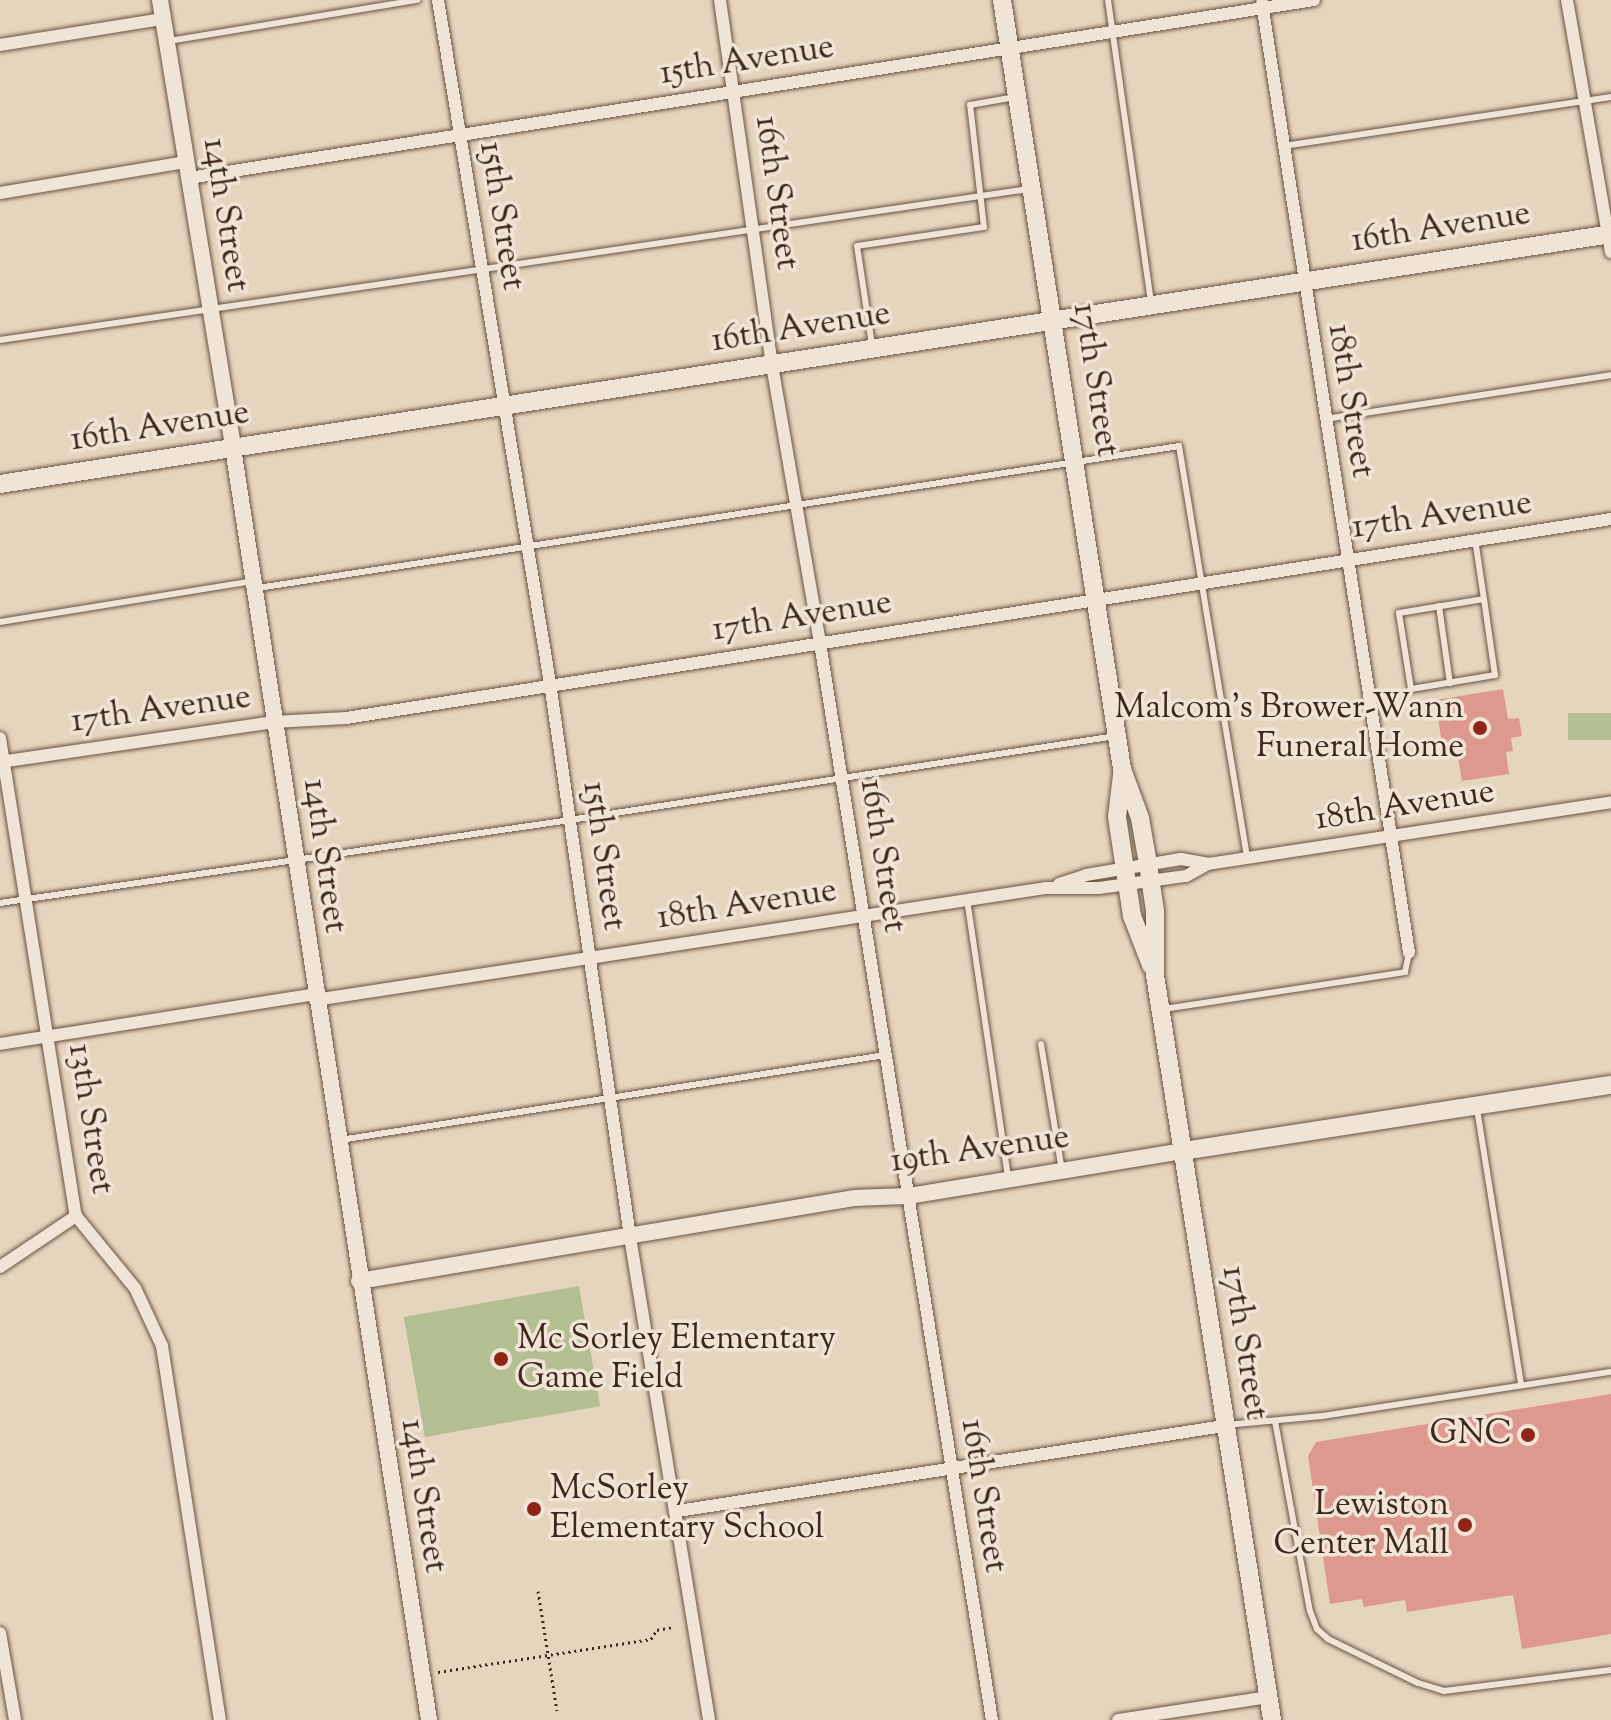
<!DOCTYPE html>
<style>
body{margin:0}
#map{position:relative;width:1611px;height:1720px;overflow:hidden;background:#e6d5be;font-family:"Sorts Mill Goudy",serif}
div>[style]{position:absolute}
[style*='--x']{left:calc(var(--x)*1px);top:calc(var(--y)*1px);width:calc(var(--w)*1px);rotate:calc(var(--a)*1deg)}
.green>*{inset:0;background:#b3be93;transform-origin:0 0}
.building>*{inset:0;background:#dd998f}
.path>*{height:3px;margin-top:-1.5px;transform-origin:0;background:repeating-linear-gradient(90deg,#3e2819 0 2px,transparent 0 6px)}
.roads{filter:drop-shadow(0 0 2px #685342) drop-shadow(0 0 2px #685342)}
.service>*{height:6px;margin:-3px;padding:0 3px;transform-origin:3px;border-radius:3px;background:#efe4d5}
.minor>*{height:12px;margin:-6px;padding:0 6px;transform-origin:6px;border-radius:6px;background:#efe4d5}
.tertiary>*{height:16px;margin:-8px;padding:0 8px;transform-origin:8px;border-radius:8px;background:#efe4d5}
.secondary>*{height:18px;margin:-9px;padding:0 9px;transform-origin:9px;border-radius:9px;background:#efe4d5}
.dots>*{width:22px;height:22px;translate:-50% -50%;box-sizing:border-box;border:4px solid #efe4d5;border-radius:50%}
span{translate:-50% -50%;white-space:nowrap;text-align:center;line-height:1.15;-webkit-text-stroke:7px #efe4d5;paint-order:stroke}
.street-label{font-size:34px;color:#3e2819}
.poi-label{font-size:34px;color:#3e2819}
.right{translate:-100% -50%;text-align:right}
.left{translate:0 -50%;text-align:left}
</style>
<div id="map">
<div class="green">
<i style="left:1611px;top:713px;width:27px;height:43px;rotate:90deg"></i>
<i style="left:579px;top:1286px;width:122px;height:178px;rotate:80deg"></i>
</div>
<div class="building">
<i style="clip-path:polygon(1503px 689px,1508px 719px,1519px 718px,1522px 736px,1511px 738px,1513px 751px,1506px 752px,1509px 774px,1462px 781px,1457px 753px,1444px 756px,1435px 700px)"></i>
<i style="clip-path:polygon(1611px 1394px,1611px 1634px,1522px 1649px,1513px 1595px,1407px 1612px,1405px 1600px,1364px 1607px,1362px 1599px,1330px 1604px,1308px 1456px,1316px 1442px)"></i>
</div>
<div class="path">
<i style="--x:538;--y:1591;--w:121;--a:81"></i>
<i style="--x:438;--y:1672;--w:216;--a:-8.8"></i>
<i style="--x:651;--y:1639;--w:11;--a:-56"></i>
<i style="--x:657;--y:1630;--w:15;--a:-11"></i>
</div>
<div class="roads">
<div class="service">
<i style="--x:1108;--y:0;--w:304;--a:81.9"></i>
<i style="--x:169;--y:41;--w:252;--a:-9.4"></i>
<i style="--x:1283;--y:146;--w:332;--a:-8.5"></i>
<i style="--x:0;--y:340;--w:1040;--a:-8.35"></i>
<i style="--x:872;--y:345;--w:100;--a:-98.6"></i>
<i style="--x:857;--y:246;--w:128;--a:-8.5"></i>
<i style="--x:984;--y:227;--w:123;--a:-96.5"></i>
<i style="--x:970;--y:105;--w:46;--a:-10.1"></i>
<i style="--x:1325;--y:419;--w:289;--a:-8.7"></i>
<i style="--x:1475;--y:539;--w:61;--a:81.5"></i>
<i style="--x:1484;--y:599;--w:77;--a:81.8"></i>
<i style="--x:1495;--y:675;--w:85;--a:170.5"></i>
<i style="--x:1411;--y:689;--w:77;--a:-99"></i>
<i style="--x:1399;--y:613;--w:86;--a:-9.4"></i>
<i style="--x:258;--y:588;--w:932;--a:-8.76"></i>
<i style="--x:1179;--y:446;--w:417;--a:80.6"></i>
<i style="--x:1439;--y:606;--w:78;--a:81.9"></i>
<i style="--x:0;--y:622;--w:256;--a:-9.2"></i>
<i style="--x:967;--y:899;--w:281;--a:81.6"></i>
<i style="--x:0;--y:903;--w:576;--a:-8.28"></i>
<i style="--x:570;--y:820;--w:552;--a:-8.75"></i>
<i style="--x:1164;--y:1009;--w:244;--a:-8.7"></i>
<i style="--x:1405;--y:972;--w:19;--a:-78"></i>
<i style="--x:1041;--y:1044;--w:129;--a:80.6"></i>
<i style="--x:1477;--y:1109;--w:279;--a:80.9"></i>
<i style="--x:340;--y:1140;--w:552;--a:-8.86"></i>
<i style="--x:1275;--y:1421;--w:193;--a:79.6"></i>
<i style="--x:1310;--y:1611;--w:19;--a:69"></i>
<i style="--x:1317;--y:1629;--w:15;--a:42"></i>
<i style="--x:1328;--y:1639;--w:100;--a:26.1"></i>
<i style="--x:1418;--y:1683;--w:27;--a:17"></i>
<i style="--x:1444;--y:1691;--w:168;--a:-7.2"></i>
<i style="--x:1226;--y:1425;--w:96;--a:-5.4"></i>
<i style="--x:1322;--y:1416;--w:292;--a:-8.7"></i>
</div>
<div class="minor">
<i style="--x:438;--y:0;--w:692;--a:80.69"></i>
<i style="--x:550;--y:683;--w:560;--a:81.78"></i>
<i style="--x:630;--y:1237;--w:489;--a:80.7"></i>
<i style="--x:720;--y:0;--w:369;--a:81.9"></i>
<i style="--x:772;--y:365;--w:282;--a:80.2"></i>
<i style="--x:820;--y:643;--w:1091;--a:80.93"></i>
<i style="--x:1567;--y:0;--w:256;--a:80.1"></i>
<i style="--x:1262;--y:3;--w:961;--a:81.2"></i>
<i style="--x:0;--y:45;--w:165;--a:-9.1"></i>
<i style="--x:189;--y:178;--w:1139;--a:-8.99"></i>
<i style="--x:0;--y:193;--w:189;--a:-9.5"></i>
<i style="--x:0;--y:738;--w:484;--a:81"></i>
<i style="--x:76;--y:1216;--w:93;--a:50.7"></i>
<i style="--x:135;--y:1288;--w:64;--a:65"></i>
<i style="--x:162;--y:1346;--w:378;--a:81.2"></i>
<i style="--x:0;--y:762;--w:277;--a:-8.3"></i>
<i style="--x:274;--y:722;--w:72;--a:-3.2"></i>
<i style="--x:346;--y:718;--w:1281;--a:-8.94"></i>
<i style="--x:1059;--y:884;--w:28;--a:-18"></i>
<i style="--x:1086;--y:875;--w:96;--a:-9.6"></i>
<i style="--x:1181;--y:859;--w:27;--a:10"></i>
<i style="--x:315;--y:1000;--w:740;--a:-8.71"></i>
<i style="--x:1046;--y:888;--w:53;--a:0"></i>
<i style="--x:1099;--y:888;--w:88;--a:-7.9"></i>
<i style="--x:1186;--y:876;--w:25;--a:-29"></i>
<i style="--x:1208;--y:864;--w:408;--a:-8.7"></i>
<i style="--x:0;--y:1044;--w:318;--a:-9"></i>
<i style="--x:0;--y:1267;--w:92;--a:-33.9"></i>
<i style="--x:678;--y:1511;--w:553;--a:-8.85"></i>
<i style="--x:0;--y:1633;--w:88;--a:80.2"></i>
<i style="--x:1118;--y:1720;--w:153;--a:-8.7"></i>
</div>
<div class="tertiary">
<i style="--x:160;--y:0;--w:454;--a:80.7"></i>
<i style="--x:233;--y:448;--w:1287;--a:81.24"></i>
<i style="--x:359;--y:1281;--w:503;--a:-9.5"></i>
<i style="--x:855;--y:1198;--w:53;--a:-2.2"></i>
<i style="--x:908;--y:1196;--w:279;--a:-9.3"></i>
</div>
<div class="secondary">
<i style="--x:1002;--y:0;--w:778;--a:81.13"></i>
<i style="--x:1122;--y:769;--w:52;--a:69.8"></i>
<i style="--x:1140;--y:818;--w:47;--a:80.1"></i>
<i style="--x:1148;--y:864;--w:48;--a:81.5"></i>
<i style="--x:1155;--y:911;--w:64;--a:90"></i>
<i style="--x:1155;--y:975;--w:754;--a:81.07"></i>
<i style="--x:0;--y:484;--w:1630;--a:-8.82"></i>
<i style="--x:1122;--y:775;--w:42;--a:96.8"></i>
<i style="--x:1117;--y:817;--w:100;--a:81.4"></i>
<i style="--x:1132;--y:916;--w:53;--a:68.8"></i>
<i style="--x:1183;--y:1151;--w:433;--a:-8.8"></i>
</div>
</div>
<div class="dots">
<i style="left:1480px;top:728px;background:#8f2418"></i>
<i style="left:501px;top:1359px;background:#8f2418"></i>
<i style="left:1528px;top:1435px;background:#8f2418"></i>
<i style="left:534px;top:1509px;background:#8f2418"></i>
<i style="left:1465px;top:1525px;background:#8f2418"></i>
</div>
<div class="street-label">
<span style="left:747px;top:61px;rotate:-9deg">15th Avenue</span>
<span style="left:776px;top:193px;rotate:82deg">16th Street</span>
<span style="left:225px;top:215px;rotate:81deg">14th Street</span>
<span style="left:501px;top:216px;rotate:81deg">15th Street</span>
<span style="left:1441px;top:228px;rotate:-9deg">16th Avenue</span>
<span style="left:801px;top:328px;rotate:-9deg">16th Avenue</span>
<span style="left:1095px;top:380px;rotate:81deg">17th Street</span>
<span style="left:1350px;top:401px;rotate:81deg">18th Street</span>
<span style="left:160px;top:427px;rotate:-9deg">16th Avenue</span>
<span style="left:1442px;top:516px;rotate:-8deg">17th Avenue</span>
<span style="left:802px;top:617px;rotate:-9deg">17th Avenue</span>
<span style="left:161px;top:710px;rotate:-8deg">17th Avenue</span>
<span style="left:1405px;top:806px;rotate:-9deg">18th Avenue</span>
<span style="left:324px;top:856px;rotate:82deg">14th Street</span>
<span style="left:603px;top:856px;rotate:82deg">15th Street</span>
<span style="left:882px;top:856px;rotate:81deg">16th Street</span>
<span style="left:747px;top:905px;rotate:-9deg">18th Avenue</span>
<span style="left:90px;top:1119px;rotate:81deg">13th Street</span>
<span style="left:980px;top:1150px;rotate:-8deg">19th Avenue</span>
<span style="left:1244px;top:1343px;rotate:81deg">17th Street</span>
<span style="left:423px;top:1496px;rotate:81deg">14th Street</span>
<span style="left:983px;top:1496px;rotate:81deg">16th Street</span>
</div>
<div class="poi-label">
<span class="right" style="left:1464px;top:728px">Malcom's Brower-Wann<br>Funeral Home</span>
<span class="left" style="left:517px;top:1359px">Mc Sorley Elementary<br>Game Field</span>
<span class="right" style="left:1512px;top:1435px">GNC</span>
<span class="left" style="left:550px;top:1509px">McSorley<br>Elementary School</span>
<span class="right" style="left:1449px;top:1525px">Lewiston<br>Center Mall</span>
</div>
</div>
